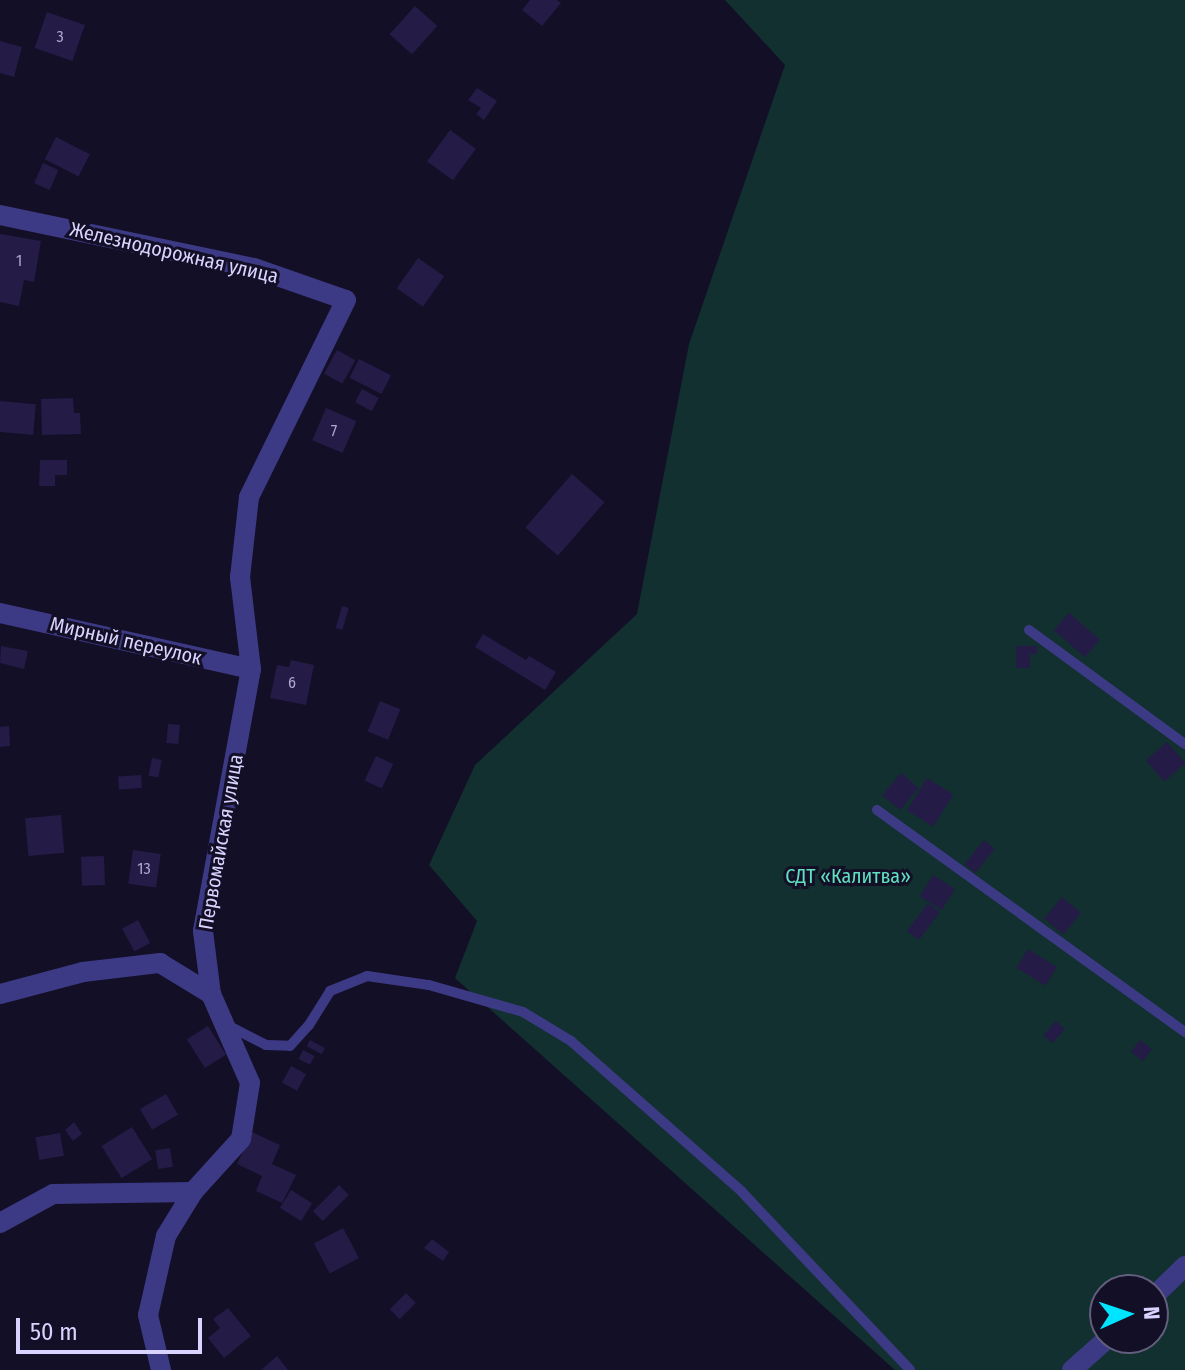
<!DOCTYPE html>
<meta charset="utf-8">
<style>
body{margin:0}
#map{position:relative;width:1185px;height:1370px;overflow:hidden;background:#130f26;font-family:"Fira Sans Condensed",sans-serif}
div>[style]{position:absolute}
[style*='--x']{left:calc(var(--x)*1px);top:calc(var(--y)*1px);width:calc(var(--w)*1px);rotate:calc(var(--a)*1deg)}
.green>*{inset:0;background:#12302f}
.building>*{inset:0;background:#241b47;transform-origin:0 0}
.lane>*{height:10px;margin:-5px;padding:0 5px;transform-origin:5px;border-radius:5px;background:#3d3a85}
.street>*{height:20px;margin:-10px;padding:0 10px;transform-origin:10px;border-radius:10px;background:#3d3a85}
span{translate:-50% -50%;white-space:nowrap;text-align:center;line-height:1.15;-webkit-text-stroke:6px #130f26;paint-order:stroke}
.number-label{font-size:16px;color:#aca6d1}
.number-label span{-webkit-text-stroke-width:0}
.street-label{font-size:20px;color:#d9d4ff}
.park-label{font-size:20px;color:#5fe0c0}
.north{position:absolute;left:1089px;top:1274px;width:80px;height:80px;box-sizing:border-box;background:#130f26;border:2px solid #625e7d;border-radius:50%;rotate:87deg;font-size:22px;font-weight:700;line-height:32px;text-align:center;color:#d9d4ff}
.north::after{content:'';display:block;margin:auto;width:28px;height:36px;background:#00e5ff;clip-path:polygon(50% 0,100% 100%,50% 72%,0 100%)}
.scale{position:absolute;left:16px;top:1318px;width:186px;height:36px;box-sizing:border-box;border:4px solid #d9d4ff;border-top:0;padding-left:10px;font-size:24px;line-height:28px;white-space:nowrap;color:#d9d4ff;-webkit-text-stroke:6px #130f26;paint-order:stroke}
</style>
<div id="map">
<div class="green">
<i style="clip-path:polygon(evenodd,725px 0,1185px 0,1185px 1370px,895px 1370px,455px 978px,477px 921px,429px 865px,475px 765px,637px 614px,689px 344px,785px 65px,725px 0,1105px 1290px,1153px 1290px,1153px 1338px,1105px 1338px,1105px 1290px)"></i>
</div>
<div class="building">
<i style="clip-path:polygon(530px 0,557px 0,561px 3px,542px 26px,522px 10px)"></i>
<i style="left:415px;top:6px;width:30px;height:38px;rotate:42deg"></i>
<i style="left:47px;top:12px;width:40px;height:38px;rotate:19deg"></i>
<i style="clip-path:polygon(0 41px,22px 47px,14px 77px,0 73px)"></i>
<i style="clip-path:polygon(477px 88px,497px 101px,484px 120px,476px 114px,481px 108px,468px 100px)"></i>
<i style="left:450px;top:130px;width:32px;height:39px;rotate:36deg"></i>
<i style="left:56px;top:137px;width:38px;height:25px;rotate:27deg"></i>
<i style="left:43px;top:163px;width:17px;height:22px;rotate:24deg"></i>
<i style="clip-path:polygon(0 234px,41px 241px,34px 282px,24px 280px,19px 306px,0 302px)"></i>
<i style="left:418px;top:258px;width:32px;height:37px;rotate:35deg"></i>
<i style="left:337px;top:350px;width:21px;height:27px;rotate:29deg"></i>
<i style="left:359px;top:359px;width:36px;height:21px;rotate:27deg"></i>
<i style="left:362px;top:389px;width:19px;height:15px;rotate:28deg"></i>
<i style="clip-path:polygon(73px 398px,74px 413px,80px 413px,81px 434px,42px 435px,41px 399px)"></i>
<i style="left:0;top:401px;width:36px;height:31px;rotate:5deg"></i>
<i style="left:326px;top:408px;width:33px;height:35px;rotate:23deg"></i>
<i style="clip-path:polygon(40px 460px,67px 460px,67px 475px,55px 475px,55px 486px,39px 486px)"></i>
<i style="left:572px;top:474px;width:43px;height:71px;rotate:41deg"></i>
<i style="left:342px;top:606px;width:7px;height:23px;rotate:16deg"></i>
<i style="left:1069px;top:613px;width:41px;height:23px;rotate:41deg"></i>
<i style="clip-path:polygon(483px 634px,526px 660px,529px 656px,556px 672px,545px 690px,475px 647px)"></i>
<i style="clip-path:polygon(1px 646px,28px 651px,24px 669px,0 663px)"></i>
<i style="clip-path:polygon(1016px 646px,1037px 646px,1037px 654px,1030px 654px,1030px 668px,1016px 668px)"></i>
<i style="clip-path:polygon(291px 660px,314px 665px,306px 705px,270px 698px,277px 665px,289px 667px)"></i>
<i style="left:380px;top:701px;width:22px;height:33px;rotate:22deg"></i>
<i style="left:168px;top:724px;width:12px;height:19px;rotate:5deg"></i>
<i style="clip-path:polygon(9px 726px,10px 746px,0 747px,0 727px)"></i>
<i style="left:1167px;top:742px;width:28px;height:28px;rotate:49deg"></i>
<i style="left:376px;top:756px;width:19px;height:27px;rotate:25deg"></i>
<i style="left:152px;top:758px;width:10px;height:18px;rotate:11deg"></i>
<i style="left:901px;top:773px;width:23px;height:29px;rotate:40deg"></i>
<i style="left:141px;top:775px;width:13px;height:23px;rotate:86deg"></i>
<i style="left:927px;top:778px;width:31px;height:38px;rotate:32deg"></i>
<i style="left:61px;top:815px;width:38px;height:36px;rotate:85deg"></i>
<i style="left:984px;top:840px;width:14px;height:31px;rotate:39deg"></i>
<i style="left:133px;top:850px;width:28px;height:34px;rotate:8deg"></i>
<i style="left:104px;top:856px;width:29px;height:23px;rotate:88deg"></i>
<i style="left:933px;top:875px;width:26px;height:25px;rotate:32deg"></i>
<i style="left:1062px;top:897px;width:25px;height:28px;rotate:40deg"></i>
<i style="left:928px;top:903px;width:15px;height:35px;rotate:37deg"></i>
<i style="left:138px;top:920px;width:26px;height:18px;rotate:62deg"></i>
<i style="left:1028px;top:949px;width:34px;height:22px;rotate:32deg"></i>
<i style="left:1056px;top:1021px;width:12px;height:19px;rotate:42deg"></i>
<i style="left:208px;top:1026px;width:34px;height:25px;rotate:58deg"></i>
<i style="left:310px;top:1040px;width:17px;height:7px;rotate:28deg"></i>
<i style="left:1140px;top:1040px;width:15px;height:15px;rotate:37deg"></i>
<i style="left:303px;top:1050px;width:13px;height:10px;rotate:27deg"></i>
<i style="left:291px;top:1066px;width:17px;height:19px;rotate:28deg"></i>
<i style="left:166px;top:1094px;width:24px;height:30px;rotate:60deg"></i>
<i style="clip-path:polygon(74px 1122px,82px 1134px,73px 1141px,65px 1130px)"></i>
<i style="left:132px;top:1127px;width:38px;height:36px;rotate:58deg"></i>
<i style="clip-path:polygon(252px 1132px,280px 1145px,272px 1164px,296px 1175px,282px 1203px,256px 1191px,262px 1176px,237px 1164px)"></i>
<i style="left:60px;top:1133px;width:23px;height:25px;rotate:80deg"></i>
<i style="left:170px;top:1148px;width:19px;height:15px;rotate:81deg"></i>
<i style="left:339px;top:1185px;width:14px;height:37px;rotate:45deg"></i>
<i style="left:291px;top:1190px;width:25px;height:21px;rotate:32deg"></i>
<i style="left:343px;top:1228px;width:34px;height:33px;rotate:62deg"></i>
<i style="clip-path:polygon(432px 1239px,449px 1252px,443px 1261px,424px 1248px)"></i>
<i style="left:406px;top:1293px;width:14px;height:23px;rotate:45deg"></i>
<i style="clip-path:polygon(228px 1308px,251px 1336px,224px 1358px,208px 1338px,220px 1328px,213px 1319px)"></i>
<i style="clip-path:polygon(277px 1356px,288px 1370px,261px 1370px)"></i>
</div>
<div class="lane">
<i style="--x:1029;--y:630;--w:193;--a:36.2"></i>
<i style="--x:877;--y:810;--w:380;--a:35.8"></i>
<i style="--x:227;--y:1025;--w:44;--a:27.1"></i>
<i style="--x:266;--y:1045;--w:24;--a:2"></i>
<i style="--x:290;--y:1046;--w:28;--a:-48"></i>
<i style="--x:309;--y:1025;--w:40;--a:-58"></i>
<i style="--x:330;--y:991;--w:40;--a:-22"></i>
<i style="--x:367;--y:976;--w:63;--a:8.3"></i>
<i style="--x:429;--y:985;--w:98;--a:16"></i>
<i style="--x:523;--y:1012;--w:56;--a:31.1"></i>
<i style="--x:571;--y:1041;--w:227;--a:41.4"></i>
<i style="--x:741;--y:1191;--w:246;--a:46.6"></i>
</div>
<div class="street">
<i style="--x:0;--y:215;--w:259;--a:11.8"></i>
<i style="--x:254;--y:268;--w:97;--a:19.2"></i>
<i style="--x:346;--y:300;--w:220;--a:116.2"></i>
<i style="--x:249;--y:497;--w:81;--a:96.4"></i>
<i style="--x:240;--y:577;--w:93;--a:83.2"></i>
<i style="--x:251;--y:669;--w:266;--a:100.4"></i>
<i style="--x:203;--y:931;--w:64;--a:82.8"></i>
<i style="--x:211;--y:994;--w:97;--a:66.3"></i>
<i style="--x:250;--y:1083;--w:57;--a:99.1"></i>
<i style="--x:241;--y:1139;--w:72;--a:132.2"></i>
<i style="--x:193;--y:1192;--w:52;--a:121.5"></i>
<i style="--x:166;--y:1236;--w:81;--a:102.8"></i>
<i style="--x:148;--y:1315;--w:57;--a:76.7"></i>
<i style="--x:0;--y:613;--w:257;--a:12.6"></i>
<i style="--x:0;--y:994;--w:86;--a:-14.8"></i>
<i style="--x:83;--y:972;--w:78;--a:-6.7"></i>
<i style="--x:160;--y:963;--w:60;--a:31.3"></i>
<i style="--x:0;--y:1223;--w:60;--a:-28.7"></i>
<i style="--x:53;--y:1194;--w:140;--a:-0.8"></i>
<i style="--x:1153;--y:1297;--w:45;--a:-44.1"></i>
<i style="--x:1072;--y:1370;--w:48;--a:-41.6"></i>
</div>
<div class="number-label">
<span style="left:60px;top:37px">3</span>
<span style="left:19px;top:261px">1</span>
<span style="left:334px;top:431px">7</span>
<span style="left:292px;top:683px">6</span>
<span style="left:144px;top:869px">13</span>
</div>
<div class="street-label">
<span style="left:174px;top:253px;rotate:13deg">Железнодорожная улица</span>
<span style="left:126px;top:641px;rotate:13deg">Мирный переулок</span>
<span style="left:221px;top:842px;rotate:-80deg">Первомайская улица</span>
</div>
<div class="park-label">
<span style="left:848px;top:876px">СДТ «Калитва»</span>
</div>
<div class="north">N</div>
<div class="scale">50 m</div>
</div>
